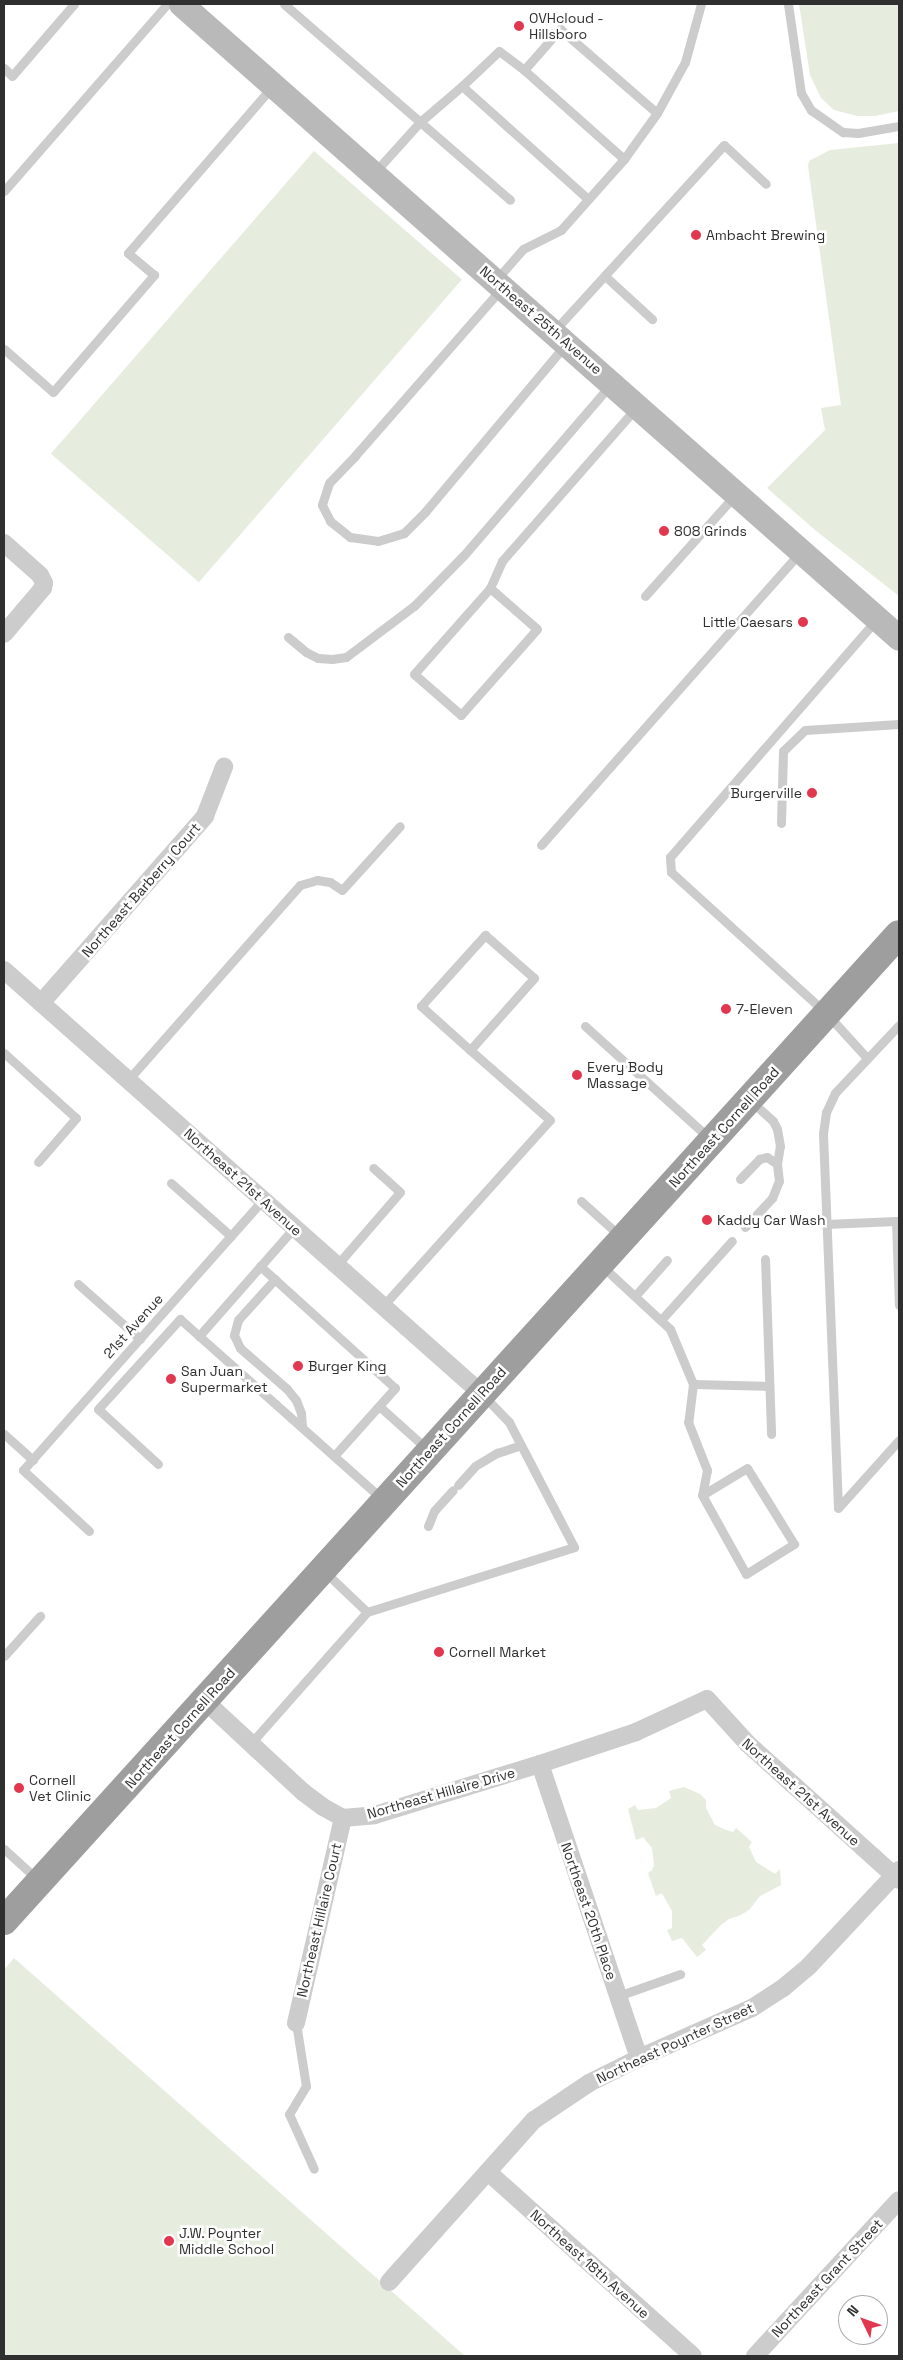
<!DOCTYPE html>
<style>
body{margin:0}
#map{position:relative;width:903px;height:2360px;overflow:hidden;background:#fff;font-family:"Space Grotesk",sans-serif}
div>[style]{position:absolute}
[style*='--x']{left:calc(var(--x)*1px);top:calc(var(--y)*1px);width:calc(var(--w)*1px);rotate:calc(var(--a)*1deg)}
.green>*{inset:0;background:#e6ecde;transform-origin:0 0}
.service>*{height:9px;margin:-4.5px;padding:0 4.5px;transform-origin:4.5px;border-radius:4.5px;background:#ccc}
.minor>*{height:18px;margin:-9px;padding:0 9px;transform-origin:9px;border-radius:9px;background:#ccc}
.secondary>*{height:25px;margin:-12.5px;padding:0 12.5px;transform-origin:12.5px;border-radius:12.5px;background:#b9b9b9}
.trunk>*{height:28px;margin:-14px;padding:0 14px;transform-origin:14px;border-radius:14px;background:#9e9e9e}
.dots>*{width:14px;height:14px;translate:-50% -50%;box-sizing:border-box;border:2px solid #fff;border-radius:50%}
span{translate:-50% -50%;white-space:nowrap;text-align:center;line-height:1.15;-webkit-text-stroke:5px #fff;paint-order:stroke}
.poi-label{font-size:14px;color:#2f2f2f}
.left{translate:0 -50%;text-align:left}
.right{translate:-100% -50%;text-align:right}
.street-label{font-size:14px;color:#2f2f2f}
.frame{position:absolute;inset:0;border:5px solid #2f2f2f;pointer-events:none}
.north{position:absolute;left:838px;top:2295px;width:50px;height:50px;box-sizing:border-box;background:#fff;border:1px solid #acacac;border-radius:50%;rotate:312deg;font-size:14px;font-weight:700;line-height:20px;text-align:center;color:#2f2f2f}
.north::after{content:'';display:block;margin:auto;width:18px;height:22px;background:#e1374f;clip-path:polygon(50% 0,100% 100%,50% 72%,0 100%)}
</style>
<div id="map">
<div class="green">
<i style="clip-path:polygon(799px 4px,899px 4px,899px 111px,875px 116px,857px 116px,834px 110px,821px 98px,810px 75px)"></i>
<i style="clip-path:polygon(899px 143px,899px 596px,815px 530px,767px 488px,825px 430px,821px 408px,841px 405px,808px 166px,809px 161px,830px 150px)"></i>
<i style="left:314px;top:151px;width:196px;height:401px;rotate:41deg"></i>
<i style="clip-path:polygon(684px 1787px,700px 1794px,706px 1800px,706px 1808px,715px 1825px,726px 1830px,733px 1832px,736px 1828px,752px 1842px,749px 1847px,756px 1862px,775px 1874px,780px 1869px,781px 1885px,760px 1896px,750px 1909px,741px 1915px,729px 1919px,721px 1925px,702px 1945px,706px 1950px,697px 1957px,682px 1938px,672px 1941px,667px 1930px,672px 1928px,672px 1911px,663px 1895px,661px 1893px,656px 1896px,648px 1873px,652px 1870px,654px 1865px,652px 1848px,643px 1837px,636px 1840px,628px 1809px,635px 1805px,638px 1810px,656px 1808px,671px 1798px,669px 1791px)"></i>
<i style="clip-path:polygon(14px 1958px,465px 2356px,4px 2356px,4px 1970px)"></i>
</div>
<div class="service">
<i style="--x:284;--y:4;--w:299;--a:40.9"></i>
<i style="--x:788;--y:4;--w:90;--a:81.7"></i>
<i style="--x:801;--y:93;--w:20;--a:60"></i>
<i style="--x:811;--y:110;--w:39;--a:35"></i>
<i style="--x:843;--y:132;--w:15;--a:4"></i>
<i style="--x:858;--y:133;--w:42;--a:-9.7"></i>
<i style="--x:4;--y:68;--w:11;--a:45"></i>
<i style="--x:12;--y:76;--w:95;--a:-49.3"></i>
<i style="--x:524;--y:70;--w:55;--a:-48.7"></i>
<i style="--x:560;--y:29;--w:128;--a:40.9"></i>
<i style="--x:657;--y:113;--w:57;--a:125.7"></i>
<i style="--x:462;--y:86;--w:169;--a:41.9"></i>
<i style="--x:657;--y:113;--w:58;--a:-61.2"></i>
<i style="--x:685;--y:62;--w:60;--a:-74.6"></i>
<i style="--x:374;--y:173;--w:69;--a:-48"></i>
<i style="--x:420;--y:122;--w:55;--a:-40.6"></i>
<i style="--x:462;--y:86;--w:51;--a:-43.4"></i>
<i style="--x:499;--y:51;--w:31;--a:37"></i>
<i style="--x:524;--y:70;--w:134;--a:41.7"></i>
<i style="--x:624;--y:159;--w:95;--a:131.6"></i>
<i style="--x:561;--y:230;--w:42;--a:153.4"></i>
<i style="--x:523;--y:249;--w:41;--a:131.1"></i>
<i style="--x:4;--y:191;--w:248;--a:-48.9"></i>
<i style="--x:605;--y:276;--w:64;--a:42.5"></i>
<i style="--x:501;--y:289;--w:222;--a:131.2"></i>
<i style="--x:355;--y:456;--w:37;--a:134"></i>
<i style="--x:329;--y:483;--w:23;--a:108"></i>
<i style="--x:322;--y:505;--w:18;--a:63"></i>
<i style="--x:330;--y:521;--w:26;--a:39"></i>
<i style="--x:350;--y:537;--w:28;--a:8"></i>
<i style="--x:378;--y:541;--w:27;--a:-17"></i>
<i style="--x:404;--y:533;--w:30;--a:-45"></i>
<i style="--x:425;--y:512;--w:218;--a:-50"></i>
<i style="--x:554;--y:331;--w:252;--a:-47.6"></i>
<i style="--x:724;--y:145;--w:57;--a:42.9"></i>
<i style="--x:4;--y:349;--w:65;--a:41.3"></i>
<i style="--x:53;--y:392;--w:155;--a:-49.2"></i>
<i style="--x:154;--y:275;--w:34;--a:-140"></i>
<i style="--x:128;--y:253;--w:220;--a:-49.1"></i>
<i style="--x:490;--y:588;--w:62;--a:41.1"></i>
<i style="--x:537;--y:629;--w:115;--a:131.5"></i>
<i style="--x:461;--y:715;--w:62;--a:-138.9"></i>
<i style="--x:414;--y:674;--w:115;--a:-48.5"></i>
<i style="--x:490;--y:588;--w:30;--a:-66"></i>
<i style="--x:502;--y:561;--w:203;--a:-48.8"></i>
<i style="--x:645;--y:596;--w:135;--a:-48.3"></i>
<i style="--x:288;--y:637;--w:23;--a:40"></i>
<i style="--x:306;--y:652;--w:13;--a:27"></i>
<i style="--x:318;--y:658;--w:14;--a:4"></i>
<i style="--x:332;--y:659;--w:14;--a:-8"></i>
<i style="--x:346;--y:657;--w:85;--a:-36.9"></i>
<i style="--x:414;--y:606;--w:71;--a:-45.6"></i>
<i style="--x:464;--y:555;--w:224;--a:-49.3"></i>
<i style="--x:781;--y:823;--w:72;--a:-88.4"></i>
<i style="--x:783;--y:751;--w:30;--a:-44"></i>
<i style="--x:805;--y:730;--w:94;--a:-3.7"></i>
<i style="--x:541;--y:845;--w:391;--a:-48.5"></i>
<i style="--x:899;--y:1025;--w:93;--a:133.3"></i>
<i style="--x:835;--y:1093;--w:21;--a:115"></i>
<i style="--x:826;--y:1112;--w:22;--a:98"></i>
<i style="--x:823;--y:1134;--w:374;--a:87.7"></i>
<i style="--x:838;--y:1508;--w:91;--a:-48.1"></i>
<i style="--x:585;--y:1026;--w:167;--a:42.1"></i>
<i style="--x:4;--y:1053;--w:97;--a:42.1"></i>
<i style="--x:76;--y:1118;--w:58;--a:130.8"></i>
<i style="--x:867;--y:1058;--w:59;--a:-132.3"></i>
<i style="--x:827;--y:1014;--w:211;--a:-137.7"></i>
<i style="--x:671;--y:872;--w:15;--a:-94"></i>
<i style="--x:670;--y:857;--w:314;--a:-49"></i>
<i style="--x:128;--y:1080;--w:260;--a:-48.6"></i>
<i style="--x:300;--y:885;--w:18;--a:-16"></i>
<i style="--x:317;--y:880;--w:13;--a:9"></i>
<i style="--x:330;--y:882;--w:14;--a:34"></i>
<i style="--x:342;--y:890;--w:86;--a:-47.8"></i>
<i style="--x:740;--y:1179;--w:28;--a:-46"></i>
<i style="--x:759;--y:1159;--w:8;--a:-14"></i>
<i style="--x:767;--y:1157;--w:12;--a:35"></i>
<i style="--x:171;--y:1183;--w:80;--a:41.5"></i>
<i style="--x:581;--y:1201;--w:52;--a:41.9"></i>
<i style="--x:826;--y:1224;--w:70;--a:-2.5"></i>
<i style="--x:896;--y:1221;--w:84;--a:88"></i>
<i style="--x:745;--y:1227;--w:40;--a:-47"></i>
<i style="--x:772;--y:1198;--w:18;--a:-68"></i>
<i style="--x:779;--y:1181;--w:17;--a:-97"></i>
<i style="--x:777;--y:1164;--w:18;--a:-81"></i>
<i style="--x:780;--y:1146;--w:17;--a:-100"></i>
<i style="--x:777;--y:1129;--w:9;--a:-117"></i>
<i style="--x:773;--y:1121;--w:30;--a:-138"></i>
<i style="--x:765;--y:1259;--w:175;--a:88"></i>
<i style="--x:337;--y:1265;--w:96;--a:-49.2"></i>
<i style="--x:400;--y:1192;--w:36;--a:-138"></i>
<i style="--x:260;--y:1266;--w:182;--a:42.1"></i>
<i style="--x:395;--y:1388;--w:91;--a:131.9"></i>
<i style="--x:602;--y:1266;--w:93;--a:42.8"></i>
<i style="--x:670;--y:1329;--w:60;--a:67.3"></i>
<i style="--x:693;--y:1384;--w:38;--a:97"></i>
<i style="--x:688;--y:1422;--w:52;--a:68.4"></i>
<i style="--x:707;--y:1470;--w:25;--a:101"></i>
<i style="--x:702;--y:1495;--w:90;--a:60.9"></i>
<i style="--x:746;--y:1574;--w:57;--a:-32"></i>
<i style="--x:794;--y:1544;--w:89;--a:-121.7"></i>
<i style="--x:747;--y:1468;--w:52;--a:149"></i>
<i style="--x:275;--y:1279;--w:55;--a:132.1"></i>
<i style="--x:238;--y:1320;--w:16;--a:105"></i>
<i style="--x:234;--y:1335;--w:14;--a:65"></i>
<i style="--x:240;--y:1348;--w:62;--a:41.1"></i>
<i style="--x:287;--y:1389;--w:14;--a:51"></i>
<i style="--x:296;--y:1400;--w:14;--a:69"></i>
<i style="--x:301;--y:1413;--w:14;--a:86"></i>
<i style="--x:78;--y:1284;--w:83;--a:41.6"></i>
<i style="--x:635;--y:1296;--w:48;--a:-48.4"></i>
<i style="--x:382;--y:1307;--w:251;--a:-48.1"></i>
<i style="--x:550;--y:1120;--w:106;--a:-138.8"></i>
<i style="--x:470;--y:1050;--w:66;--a:-138.1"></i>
<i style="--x:421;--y:1006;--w:96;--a:-48"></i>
<i style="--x:485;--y:935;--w:65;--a:41.3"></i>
<i style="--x:534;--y:978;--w:96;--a:131.6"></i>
<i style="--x:661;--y:1320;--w:106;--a:-48.1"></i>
<i style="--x:199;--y:1336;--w:144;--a:-48.7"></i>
<i style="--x:693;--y:1384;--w:76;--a:1.5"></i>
<i style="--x:379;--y:1406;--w:64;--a:41.9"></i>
<i style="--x:4;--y:1434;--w:39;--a:42"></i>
<i style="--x:158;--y:1464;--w:81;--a:-137.5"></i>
<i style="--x:98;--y:1409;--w:122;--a:-47.7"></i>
<i style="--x:180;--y:1319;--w:272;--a:41.7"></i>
<i style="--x:458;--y:1485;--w:25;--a:-48"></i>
<i style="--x:475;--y:1466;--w:26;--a:-31"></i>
<i style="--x:497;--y:1453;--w:25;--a:-18"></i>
<i style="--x:428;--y:1526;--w:16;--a:-68"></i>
<i style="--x:434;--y:1511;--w:28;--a:-48"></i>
<i style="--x:89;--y:1531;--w:90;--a:-137.3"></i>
<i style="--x:23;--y:1470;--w:361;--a:-48.4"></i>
<i style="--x:325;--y:1572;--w:58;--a:43.6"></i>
<i style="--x:4;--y:1656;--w:54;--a:-48"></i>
<i style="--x:251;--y:1743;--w:175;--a:-48.5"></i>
<i style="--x:367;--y:1612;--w:217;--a:-17.4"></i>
<i style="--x:574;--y:1547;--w:141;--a:-117.5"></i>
<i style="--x:509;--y:1422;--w:36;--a:-134"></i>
<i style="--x:4;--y:1849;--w:45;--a:42.3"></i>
<i style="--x:618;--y:1996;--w:66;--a:-19.5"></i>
<i style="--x:296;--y:2023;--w:64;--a:81"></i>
<i style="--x:306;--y:2086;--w:33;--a:121"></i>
<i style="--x:289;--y:2114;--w:60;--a:65.6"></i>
</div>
<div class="minor">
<i style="--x:4;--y:543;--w:48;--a:41.6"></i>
<i style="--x:40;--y:575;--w:9;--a:63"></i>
<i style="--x:44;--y:583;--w:5;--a:101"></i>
<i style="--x:43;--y:588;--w:60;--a:130.3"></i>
<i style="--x:4;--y:970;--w:639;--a:41.57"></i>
<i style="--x:41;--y:1003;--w:249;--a:-48.7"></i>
<i style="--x:205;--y:816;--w:53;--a:-68.8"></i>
<i style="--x:205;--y:1701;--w:134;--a:42.9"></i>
<i style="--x:303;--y:1792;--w:25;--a:37"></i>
<i style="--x:323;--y:1807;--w:23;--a:29"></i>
<i style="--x:343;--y:1818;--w:32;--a:-5"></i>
<i style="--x:375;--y:1815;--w:173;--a:-17.2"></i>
<i style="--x:540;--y:1764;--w:101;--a:-18.4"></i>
<i style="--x:636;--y:1732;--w:78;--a:-24.9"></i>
<i style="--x:707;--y:1699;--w:61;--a:47.7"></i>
<i style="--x:748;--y:1744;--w:203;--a:42"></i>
<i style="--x:540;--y:1764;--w:310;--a:71.4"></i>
<i style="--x:296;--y:2023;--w:210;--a:-77.1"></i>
<i style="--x:488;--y:2172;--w:275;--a:41.9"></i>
<i style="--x:389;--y:2282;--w:217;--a:-48.2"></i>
<i style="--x:534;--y:2120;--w:66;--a:-33.9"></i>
<i style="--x:589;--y:2083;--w:56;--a:-26.6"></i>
<i style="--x:639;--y:2058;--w:124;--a:-23.9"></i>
<i style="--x:752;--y:2008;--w:37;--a:-33"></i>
<i style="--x:783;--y:1988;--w:34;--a:-40"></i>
<i style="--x:809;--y:1966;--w:132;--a:-46.8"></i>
<i style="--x:755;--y:2356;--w:212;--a:-47.3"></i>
</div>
<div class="secondary">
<i style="--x:181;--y:4;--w:958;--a:41.44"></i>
</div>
<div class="trunk">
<i style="--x:4;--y:1921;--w:1332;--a:-47.8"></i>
</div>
<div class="dots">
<i style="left:519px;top:26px;background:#e1374f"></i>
<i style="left:696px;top:235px;background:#e1374f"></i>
<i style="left:664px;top:531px;background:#e1374f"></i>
<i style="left:803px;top:622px;background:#e1374f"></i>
<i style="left:812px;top:793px;background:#e1374f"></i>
<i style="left:726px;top:1009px;background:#e1374f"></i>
<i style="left:577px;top:1075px;background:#e1374f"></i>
<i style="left:707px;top:1220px;background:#e1374f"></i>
<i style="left:298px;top:1366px;background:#e1374f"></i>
<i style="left:171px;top:1379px;background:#e1374f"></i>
<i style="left:439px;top:1652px;background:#e1374f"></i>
<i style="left:19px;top:1788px;background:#e1374f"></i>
<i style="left:169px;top:2241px;background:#e1374f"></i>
</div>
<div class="poi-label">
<span class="left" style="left:529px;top:26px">OVHcloud -<br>Hillsboro</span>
<span class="left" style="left:706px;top:235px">Ambacht Brewing</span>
<span class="left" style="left:674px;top:531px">808 Grinds</span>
<span class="right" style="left:793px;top:622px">Little Caesars</span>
<span class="right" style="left:802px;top:793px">Burgerville</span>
<span class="left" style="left:736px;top:1009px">7-Eleven</span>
<span class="left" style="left:587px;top:1075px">Every Body<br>Massage</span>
<span class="left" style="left:717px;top:1220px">Kaddy Car Wash</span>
<span class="left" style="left:308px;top:1366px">Burger King</span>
<span class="left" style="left:181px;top:1379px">San Juan<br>Supermarket</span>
<span class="left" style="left:449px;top:1652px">Cornell Market</span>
<span class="left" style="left:29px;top:1788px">Cornell<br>Vet Clinic</span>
<span class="left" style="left:179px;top:2241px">J.W. Poynter<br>Middle School</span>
</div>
<div class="street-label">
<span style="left:541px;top:320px;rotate:41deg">Northeast 25th Avenue</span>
<span style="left:141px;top:890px;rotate:-49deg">Northeast Barberry Court</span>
<span style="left:724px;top:1127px;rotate:-48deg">Northeast Cornell Road</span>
<span style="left:243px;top:1182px;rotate:42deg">Northeast 21st Avenue</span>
<span style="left:133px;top:1326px;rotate:-48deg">21st Avenue</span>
<span style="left:451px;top:1427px;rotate:-48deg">Northeast Cornell Road</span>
<span style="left:180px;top:1728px;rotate:-48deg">Northeast Cornell Road</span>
<span style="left:801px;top:1792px;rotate:42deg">Northeast 21st Avenue</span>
<span style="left:441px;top:1793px;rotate:-16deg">Northeast Hillaire Drive</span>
<span style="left:589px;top:1911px;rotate:71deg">Northeast 20th Place</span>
<span style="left:319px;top:1920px;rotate:-77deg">Northeast Hillaire Court</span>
<span style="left:675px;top:2043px;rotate:-25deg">Northeast Poynter Street</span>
<span style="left:590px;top:2264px;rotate:42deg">Northeast 18th Avenue</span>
<span style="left:827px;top:2278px;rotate:-47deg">Northeast Grant Street</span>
</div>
<div class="frame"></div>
<div class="north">N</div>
</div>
